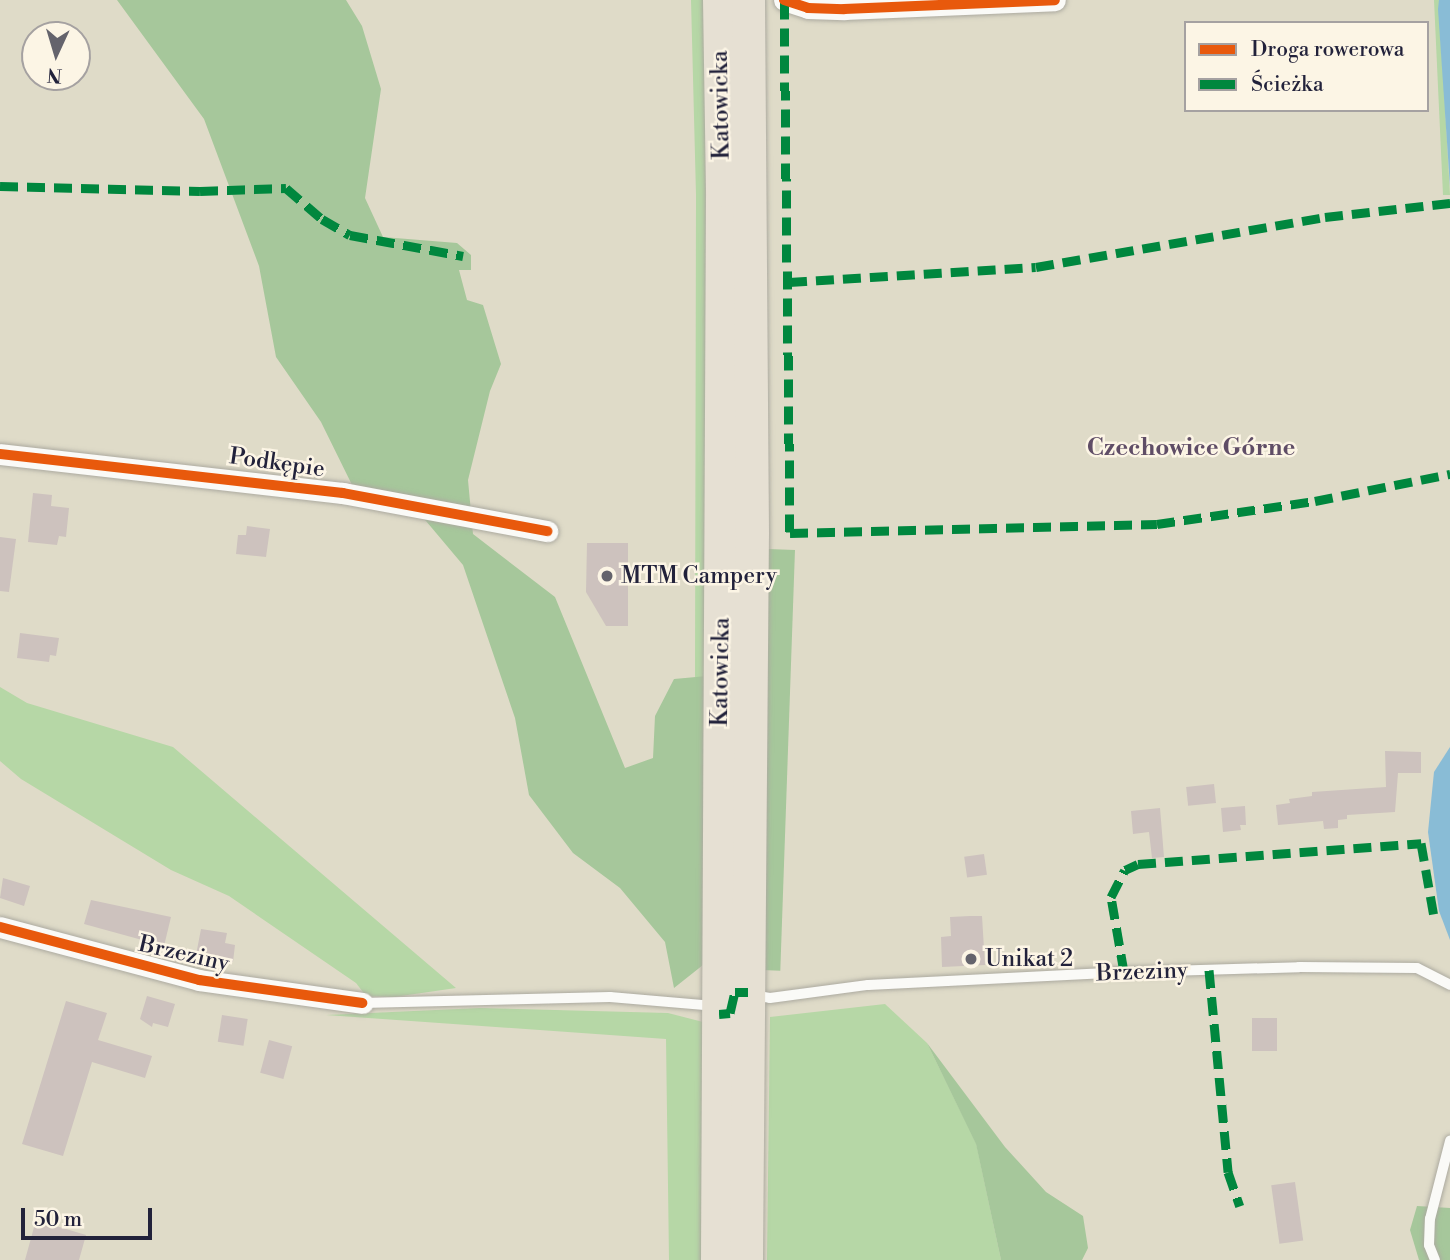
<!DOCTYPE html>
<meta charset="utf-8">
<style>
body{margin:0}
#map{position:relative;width:1450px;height:1260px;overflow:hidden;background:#dfdbc8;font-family:"Libre Bodoni",serif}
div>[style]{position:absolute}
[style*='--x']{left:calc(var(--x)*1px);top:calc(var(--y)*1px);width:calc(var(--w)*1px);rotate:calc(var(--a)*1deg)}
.green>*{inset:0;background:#b6d7a6}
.forest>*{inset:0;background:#a6c79b;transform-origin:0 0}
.water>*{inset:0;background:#89bcd6}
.building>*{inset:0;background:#cdc2be;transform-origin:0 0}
.roads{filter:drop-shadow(0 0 2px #acaaa0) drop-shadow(0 0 2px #acaaa0)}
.service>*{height:10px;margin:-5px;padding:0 5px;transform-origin:5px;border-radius:5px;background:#fafaf7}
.minor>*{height:21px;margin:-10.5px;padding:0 10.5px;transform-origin:10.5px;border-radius:10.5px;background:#fafaf7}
.primary>*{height:33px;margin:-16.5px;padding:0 16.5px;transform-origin:16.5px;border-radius:16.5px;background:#e6e0d3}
.quiet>*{height:9px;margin-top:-4.5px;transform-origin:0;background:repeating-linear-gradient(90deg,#00873e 0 18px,transparent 0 27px)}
.cycleway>*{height:10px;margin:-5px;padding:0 5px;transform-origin:5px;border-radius:5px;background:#e8590c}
.dots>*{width:19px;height:19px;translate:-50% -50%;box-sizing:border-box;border:4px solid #fcf5e5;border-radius:50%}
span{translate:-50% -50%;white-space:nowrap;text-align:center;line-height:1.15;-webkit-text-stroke:5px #fcf5e5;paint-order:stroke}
.street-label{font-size:23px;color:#22223b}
.poi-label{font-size:23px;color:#22223b}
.left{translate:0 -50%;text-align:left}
.neighbourhood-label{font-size:24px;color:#5f4d66;font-weight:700}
.legend{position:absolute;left:1184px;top:21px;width:245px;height:91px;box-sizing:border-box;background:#fcf5e5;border:2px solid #a5a1a1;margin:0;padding:9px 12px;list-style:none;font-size:21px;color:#22223b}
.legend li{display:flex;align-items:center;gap:14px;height:35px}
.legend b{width:35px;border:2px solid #a5a1a1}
.north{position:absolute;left:21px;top:21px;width:70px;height:70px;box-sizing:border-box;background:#fcf5e5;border:2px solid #a5a1a1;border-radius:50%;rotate:184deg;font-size:19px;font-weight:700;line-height:28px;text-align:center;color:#22223b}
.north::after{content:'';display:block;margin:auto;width:24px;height:32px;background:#64636c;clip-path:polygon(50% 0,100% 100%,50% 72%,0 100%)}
.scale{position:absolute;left:21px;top:1208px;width:131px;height:32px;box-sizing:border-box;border:4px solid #22223b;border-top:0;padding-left:9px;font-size:21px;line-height:24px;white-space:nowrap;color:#22223b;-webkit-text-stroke:5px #fcf5e5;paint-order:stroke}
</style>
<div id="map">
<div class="green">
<i style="clip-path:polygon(691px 0,705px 0,707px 680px,695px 677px,696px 195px)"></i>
<i style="clip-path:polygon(1434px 0,1439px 0,1450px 195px,1443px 195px)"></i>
<i style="clip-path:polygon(0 687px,27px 703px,173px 747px,456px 988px,394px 997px,366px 996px,356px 983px,229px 896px,171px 870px,21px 779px,0 761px)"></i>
<i style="clip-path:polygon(885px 1004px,927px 1043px,976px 1143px,1001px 1260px,767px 1260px,770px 1017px)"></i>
<i style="clip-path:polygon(480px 1008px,668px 1013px,703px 1022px,701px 1260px,669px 1260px,666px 1039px,326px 1015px)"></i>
</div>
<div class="forest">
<i style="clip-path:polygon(117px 0,346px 0,362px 26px,381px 89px,365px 198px,383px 237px,457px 243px,471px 255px,471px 270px,459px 270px,467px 300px,483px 305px,501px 364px,490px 391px,468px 480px,473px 534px,555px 597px,625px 768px,653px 758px,655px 716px,674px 679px,707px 676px,703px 965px,674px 988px,665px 942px,620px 888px,573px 853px,529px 795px,515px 718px,463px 565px,426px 521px,379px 490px,355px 491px,321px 422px,276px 357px,259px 266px,204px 119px)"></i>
<i style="left:768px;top:549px;width:27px;height:421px;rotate:2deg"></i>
<i style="clip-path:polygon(927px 1043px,1005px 1147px,1046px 1192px,1083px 1216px,1088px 1248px,1082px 1260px,1001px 1260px,976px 1144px)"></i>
<i style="clip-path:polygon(1417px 1206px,1450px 1208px,1450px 1260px,1419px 1260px,1410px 1230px)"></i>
</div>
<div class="water">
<i style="clip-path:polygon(1439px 0,1450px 0,1450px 187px,1438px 9px)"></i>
<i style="clip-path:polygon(1450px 747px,1450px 940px,1439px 911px,1428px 832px,1434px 772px)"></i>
</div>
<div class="building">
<i style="clip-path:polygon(33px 493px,52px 495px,51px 506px,69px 508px,66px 537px,59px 536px,57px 545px,28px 542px)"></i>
<i style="clip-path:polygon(247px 526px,270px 529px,266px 557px,236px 554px,238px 535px,246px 535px)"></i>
<i style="clip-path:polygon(0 537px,16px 539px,9px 592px,0 591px)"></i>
<i style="clip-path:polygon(587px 543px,628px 543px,628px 626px,606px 626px,586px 592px)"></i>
<i style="clip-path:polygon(20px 633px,59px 638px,56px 656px,50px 655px,49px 662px,17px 658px)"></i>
<i style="clip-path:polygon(1385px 751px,1421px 752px,1421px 773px,1398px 773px,1395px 812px,1347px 815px,1347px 819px,1338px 820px,1338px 828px,1324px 829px,1323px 821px,1278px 825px,1276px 805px,1290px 803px,1289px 799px,1312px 796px,1312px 792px,1386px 787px)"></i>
<i style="left:1214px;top:784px;width:19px;height:28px;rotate:84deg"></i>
<i style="clip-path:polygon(1245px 806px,1246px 825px,1240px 825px,1241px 830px,1223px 832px,1221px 808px)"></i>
<i style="clip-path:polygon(1160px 808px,1164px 857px,1152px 858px,1149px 832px,1133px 834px,1131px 811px)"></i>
<i style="left:984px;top:854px;width:21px;height:20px;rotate:82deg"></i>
<i style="clip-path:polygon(3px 878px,30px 886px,24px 906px,0 898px)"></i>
<i style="clip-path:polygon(91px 900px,171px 917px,164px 946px,84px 924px)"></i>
<i style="clip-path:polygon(970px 916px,982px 916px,985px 965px,942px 967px,941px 937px,951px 936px,950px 917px)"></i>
<i style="clip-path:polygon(201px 929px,227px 933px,225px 943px,235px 945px,233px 962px,196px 955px)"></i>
<i style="clip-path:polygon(147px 996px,175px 1004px,168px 1027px,153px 1023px,152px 1027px,140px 1019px)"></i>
<i style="clip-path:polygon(66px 1001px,107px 1013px,98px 1040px,152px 1056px,145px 1078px,92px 1062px,63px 1156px,22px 1144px)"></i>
<i style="left:222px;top:1015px;width:26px;height:27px;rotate:9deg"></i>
<i style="left:1252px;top:1018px;width:25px;height:33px"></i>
<i style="left:269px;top:1040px;width:24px;height:34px;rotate:15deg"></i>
<i style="left:1295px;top:1182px;width:59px;height:24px;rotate:82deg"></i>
<i style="clip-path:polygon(36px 1220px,86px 1235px,79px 1260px,25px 1260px)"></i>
</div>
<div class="roads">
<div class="service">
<i style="--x:752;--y:995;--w:18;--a:9"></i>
<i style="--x:770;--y:998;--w:99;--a:-7.6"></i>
<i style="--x:868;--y:985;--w:234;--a:-2.9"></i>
<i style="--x:1102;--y:973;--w:197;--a:-1.7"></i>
<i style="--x:1299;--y:967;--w:118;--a:0.5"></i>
<i style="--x:1417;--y:968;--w:37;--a:27"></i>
<i style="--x:362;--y:1003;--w:248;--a:-1.4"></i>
<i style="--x:610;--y:997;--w:104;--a:4.9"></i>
<i style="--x:1435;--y:1260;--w:16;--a:-112"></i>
<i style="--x:1429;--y:1245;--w:26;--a:-88"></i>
<i style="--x:1430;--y:1219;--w:81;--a:-75.6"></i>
</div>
<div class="minor">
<i style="--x:784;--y:0;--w:25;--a:18"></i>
<i style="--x:808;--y:8;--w:36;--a:2"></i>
<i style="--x:844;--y:9;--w:211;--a:-2.4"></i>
<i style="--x:0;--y:454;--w:345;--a:6.5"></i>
<i style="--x:343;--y:493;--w:208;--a:10.6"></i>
<i style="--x:0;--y:927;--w:206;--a:14.9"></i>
<i style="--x:199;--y:980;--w:165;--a:8"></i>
</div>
<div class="primary">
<i style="--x:717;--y:1260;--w:1070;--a:-89.73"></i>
<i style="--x:722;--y:190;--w:190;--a:-90.9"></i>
<i style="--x:746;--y:1260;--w:727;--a:-89.53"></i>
<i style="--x:752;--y:533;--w:533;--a:-90.43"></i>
</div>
</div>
<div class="quiet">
<i style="--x:784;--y:1;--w:532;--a:89.35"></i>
<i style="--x:790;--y:533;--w:367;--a:-1.4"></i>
<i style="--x:1157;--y:524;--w:160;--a:-8.3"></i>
<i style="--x:1315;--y:501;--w:138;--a:-11.3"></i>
<i style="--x:0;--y:186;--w:200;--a:1.4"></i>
<i style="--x:200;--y:191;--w:86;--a:-2"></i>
<i style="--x:286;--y:188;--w:48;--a:40.7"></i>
<i style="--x:322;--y:219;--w:32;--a:30"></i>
<i style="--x:350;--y:235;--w:115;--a:10.5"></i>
<i style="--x:789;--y:282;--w:247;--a:-3.5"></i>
<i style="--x:1036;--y:267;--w:293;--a:-9.8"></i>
<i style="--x:1325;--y:217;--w:126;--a:-6.4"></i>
<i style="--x:1209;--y:970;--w:203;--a:84.6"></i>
<i style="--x:1228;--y:1172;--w:36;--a:71"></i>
<i style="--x:1124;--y:972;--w:76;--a:-99.8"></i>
<i style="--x:1111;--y:897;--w:30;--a:-63"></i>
<i style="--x:1125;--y:870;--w:14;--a:-25"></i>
<i style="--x:1138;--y:864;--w:284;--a:-4.2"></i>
<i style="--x:1421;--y:843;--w:80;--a:80"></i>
<i style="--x:719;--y:1014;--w:11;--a:-5"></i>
<i style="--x:730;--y:1013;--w:22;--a:-77"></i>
<i style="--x:735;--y:992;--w:13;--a:0"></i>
</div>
<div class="cycleway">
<i style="--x:784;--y:0;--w:25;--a:18"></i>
<i style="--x:808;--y:8;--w:36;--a:2"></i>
<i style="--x:844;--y:9;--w:211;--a:-2.4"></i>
<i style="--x:0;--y:454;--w:345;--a:6.5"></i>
<i style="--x:343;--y:493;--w:208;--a:10.6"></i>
<i style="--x:0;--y:927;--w:206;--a:14.9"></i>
<i style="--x:199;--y:980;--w:165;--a:8"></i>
</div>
<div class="dots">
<i style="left:607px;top:576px;background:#64636c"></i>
<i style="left:971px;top:959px;background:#64636c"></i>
</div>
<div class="street-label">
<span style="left:721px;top:105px;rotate:-91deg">Katowicka</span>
<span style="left:277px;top:463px;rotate:8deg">Podkępie</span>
<span style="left:721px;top:672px;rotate:-89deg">Katowicka</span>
<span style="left:184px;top:954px;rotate:13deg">Brzeziny</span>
<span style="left:1142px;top:972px;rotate:-2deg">Brzeziny</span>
</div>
<div class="poi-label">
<span class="left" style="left:621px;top:576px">MTM Campery</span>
<span class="left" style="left:985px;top:959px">Unikat 2</span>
</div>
<div class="neighbourhood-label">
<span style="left:1191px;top:449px">Czechowice Górne</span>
</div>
<ul class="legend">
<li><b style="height:9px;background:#e8590c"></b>Droga rowerowa</li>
<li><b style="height:9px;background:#00873e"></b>Ścieżka</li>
</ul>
<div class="north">N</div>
<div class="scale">50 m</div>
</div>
